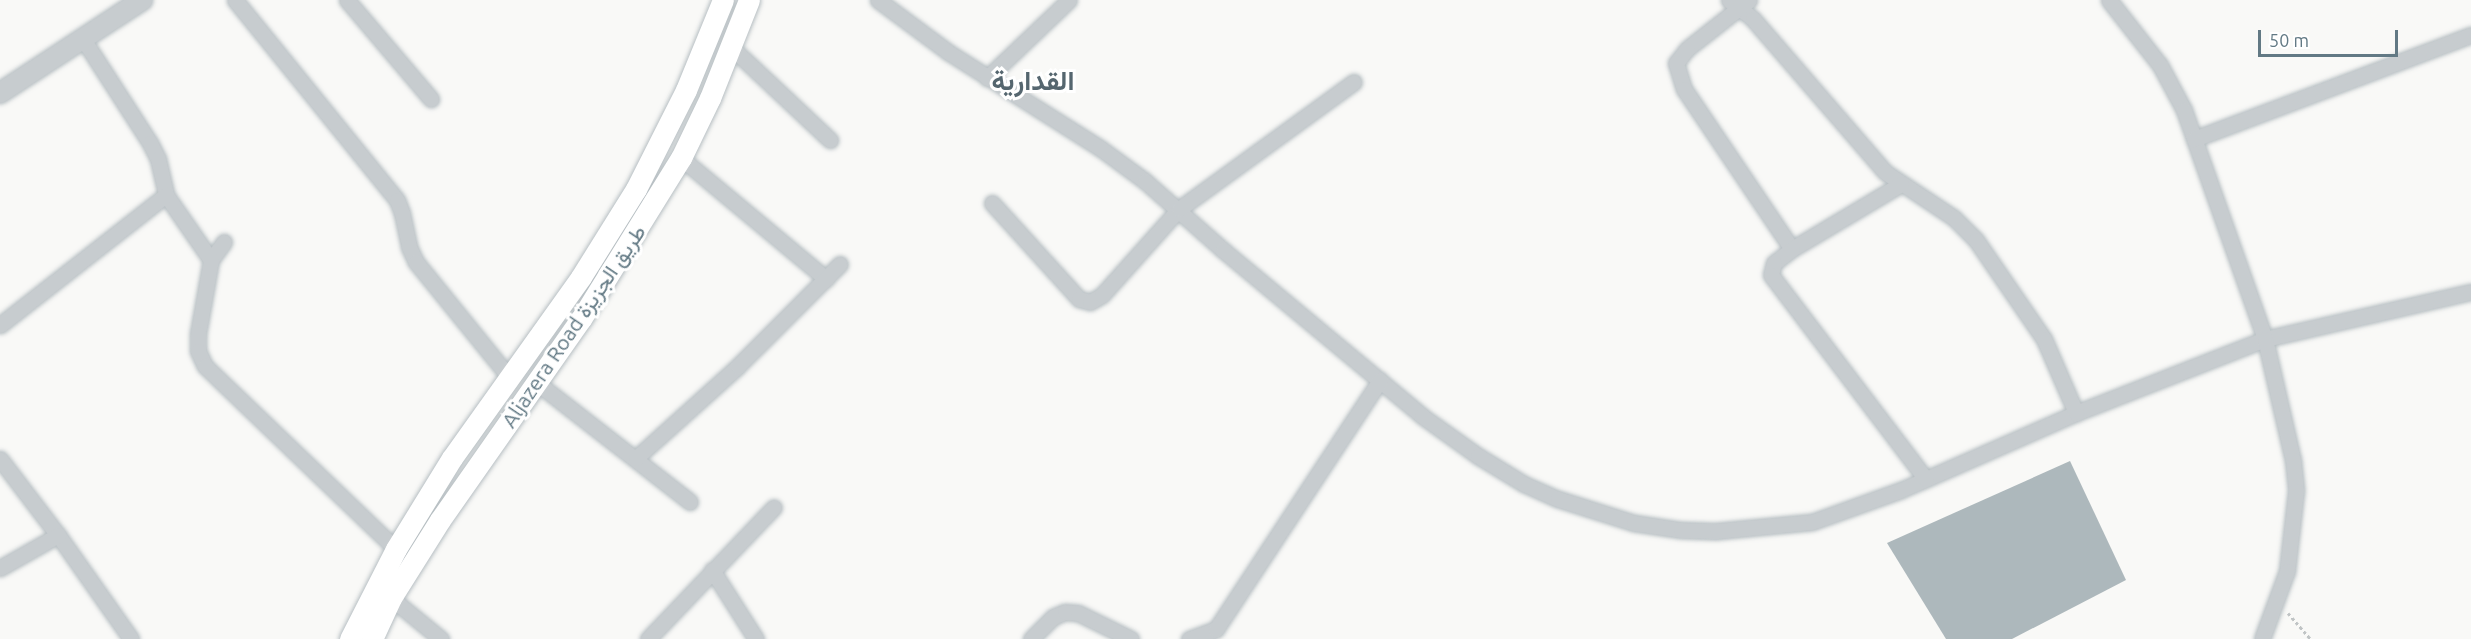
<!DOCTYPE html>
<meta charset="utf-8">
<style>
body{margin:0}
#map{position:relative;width:2471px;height:639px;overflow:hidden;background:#f9f9f7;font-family:Ubuntu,Vazirmatn,sans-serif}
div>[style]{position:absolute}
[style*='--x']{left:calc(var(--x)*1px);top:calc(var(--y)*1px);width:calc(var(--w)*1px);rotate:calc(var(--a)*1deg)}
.building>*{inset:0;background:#adb8bc}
.path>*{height:3px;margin-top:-1.5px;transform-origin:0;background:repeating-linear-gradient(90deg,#c0c4c5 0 3px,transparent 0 6px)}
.roads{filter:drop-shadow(0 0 2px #b6bec2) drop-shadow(0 0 2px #b6bec2)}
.minor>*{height:15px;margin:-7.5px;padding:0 7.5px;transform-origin:7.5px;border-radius:7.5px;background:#c7cccf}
.tertiary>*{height:20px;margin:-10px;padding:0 10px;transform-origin:10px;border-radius:10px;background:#c7cccf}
.secondary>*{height:21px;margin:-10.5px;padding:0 10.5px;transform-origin:10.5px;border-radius:10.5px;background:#fff}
span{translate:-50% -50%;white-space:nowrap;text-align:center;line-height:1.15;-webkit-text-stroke:6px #fff;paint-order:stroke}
.street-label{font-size:21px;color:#627984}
.district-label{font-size:27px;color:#55666f;font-weight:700}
.scale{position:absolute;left:2258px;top:30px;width:140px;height:27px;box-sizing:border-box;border:3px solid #627984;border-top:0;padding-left:8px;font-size:18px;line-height:21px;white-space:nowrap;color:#627984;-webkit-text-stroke:4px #fff;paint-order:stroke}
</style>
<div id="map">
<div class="building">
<i style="clip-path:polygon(2070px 461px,2126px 580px,2012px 639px,1946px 639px,1887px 543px)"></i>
</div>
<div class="path">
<i style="--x:2288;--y:613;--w:35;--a:49"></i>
</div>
<div class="roads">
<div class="minor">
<i style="--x:235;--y:0;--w:257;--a:51"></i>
<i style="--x:397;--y:200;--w:14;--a:69"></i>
<i style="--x:402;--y:213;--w:35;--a:78"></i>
<i style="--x:409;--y:247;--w:17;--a:65"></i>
<i style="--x:416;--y:262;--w:148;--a:51"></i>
<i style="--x:347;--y:0;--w:130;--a:49.7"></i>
<i style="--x:878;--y:0;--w:87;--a:36.6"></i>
<i style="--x:948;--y:52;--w:180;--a:32.3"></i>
<i style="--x:1100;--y:148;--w:56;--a:36.3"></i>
<i style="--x:1145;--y:181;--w:104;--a:41.5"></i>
<i style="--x:1223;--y:250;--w:259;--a:39.8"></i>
<i style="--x:1422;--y:416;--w:69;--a:35.5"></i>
<i style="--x:1478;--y:456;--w:54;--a:31.3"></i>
<i style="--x:1524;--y:484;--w:37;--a:24"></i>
<i style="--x:1558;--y:499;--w:80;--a:17.5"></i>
<i style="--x:1634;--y:523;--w:48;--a:8.5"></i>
<i style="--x:1681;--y:530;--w:36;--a:2"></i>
<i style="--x:1717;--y:531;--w:95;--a:-5.4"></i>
<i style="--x:1812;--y:522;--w:95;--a:-19.8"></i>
<i style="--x:1901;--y:490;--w:191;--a:-23.7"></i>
<i style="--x:2076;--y:413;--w:203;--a:-21.4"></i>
<i style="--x:2265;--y:339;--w:211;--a:-12.9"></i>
<i style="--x:1729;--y:0;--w:31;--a:38"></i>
<i style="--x:1753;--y:19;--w:202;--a:49.2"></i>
<i style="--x:1885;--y:172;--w:83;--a:33.7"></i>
<i style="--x:1954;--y:218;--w:31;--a:45"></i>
<i style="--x:1976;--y:240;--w:120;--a:55.5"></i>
<i style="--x:2044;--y:339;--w:81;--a:66.6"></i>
<i style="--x:1749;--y:0;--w:79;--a:141.7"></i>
<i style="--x:1687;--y:49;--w:18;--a:128"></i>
<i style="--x:1676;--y:63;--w:27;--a:73"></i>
<i style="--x:1684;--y:89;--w:193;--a:56"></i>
<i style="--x:2109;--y:0;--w:83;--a:51.9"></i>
<i style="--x:2160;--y:65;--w:51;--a:61.9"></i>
<i style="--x:2184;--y:110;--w:243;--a:70.5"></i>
<i style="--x:2265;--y:339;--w:124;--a:77"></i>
<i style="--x:2293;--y:460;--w:31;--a:84"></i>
<i style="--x:2296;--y:491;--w:81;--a:96.4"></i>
<i style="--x:2287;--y:571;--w:72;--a:110.2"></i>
<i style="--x:83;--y:39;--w:124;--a:57.2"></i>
<i style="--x:150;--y:143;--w:18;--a:63"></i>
<i style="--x:158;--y:159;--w:37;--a:77"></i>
<i style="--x:166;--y:195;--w:79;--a:55.3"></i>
<i style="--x:731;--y:47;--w:136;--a:43.2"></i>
<i style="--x:987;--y:78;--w:113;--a:-43.6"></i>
<i style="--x:2194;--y:139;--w:296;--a:-20.6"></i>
<i style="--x:681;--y:158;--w:189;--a:39.8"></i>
<i style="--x:1901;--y:184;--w:127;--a:149.2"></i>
<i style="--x:1792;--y:249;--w:23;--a:142"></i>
<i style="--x:1774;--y:263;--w:12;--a:104"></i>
<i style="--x:1771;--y:275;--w:256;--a:52.8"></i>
<i style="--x:992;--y:203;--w:130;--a:47.8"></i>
<i style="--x:1079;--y:299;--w:11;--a:15"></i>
<i style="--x:1090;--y:302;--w:14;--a:-30"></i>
<i style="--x:1102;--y:295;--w:115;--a:-48.2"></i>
<i style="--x:1179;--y:209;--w:216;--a:-36"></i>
<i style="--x:224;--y:242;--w:22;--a:126"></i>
<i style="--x:211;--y:260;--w:75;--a:100"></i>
<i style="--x:198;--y:334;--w:17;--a:90"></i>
<i style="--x:198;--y:351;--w:17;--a:65"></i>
<i style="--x:205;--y:366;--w:265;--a:43.8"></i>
<i style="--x:0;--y:325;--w:211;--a:-38.1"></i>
<i style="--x:536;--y:382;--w:195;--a:37.9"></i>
<i style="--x:636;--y:458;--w:137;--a:-42"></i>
<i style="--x:738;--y:366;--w:144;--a:-45"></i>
<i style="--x:0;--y:459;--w:96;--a:52.7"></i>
<i style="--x:58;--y:535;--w:127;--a:54.9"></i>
<i style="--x:0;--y:568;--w:67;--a:-29.6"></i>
<i style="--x:712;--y:570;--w:82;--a:57.5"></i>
<i style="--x:391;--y:598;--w:65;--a:39.4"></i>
<i style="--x:648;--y:639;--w:182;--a:-46.3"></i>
<i style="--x:1031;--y:639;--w:31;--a:-45"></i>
<i style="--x:1053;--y:617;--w:13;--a:-23"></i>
<i style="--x:1065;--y:612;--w:13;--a:4"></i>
<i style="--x:1078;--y:613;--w:59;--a:26.1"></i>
<i style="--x:1189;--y:639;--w:29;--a:-20"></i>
<i style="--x:1216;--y:629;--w:298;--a:-56.6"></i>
</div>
<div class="tertiary">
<i style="--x:0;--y:93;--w:170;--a:-33.2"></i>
</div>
<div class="secondary">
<i style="--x:350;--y:639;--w:101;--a:-62.9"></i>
<i style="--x:396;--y:549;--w:107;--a:-58.4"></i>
<i style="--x:452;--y:458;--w:222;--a:-54.5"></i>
<i style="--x:581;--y:277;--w:104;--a:-58"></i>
<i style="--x:636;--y:189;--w:111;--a:-63.2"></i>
<i style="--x:686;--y:90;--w:97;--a:-67.7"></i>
<i style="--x:372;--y:639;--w:45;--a:-65.1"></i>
<i style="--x:391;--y:598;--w:92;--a:-57.9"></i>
<i style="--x:440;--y:520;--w:246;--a:-55"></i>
<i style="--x:581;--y:319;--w:190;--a:-58.2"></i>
<i style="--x:681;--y:158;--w:67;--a:-64.2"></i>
<i style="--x:710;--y:98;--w:105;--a:-68.3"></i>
</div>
</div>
<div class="street-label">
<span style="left:573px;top:326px;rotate:-56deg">Aljazera Road طريق الجزيزة</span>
</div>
<div class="district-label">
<span style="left:1033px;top:81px">القدارية</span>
</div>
<div class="scale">50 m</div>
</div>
